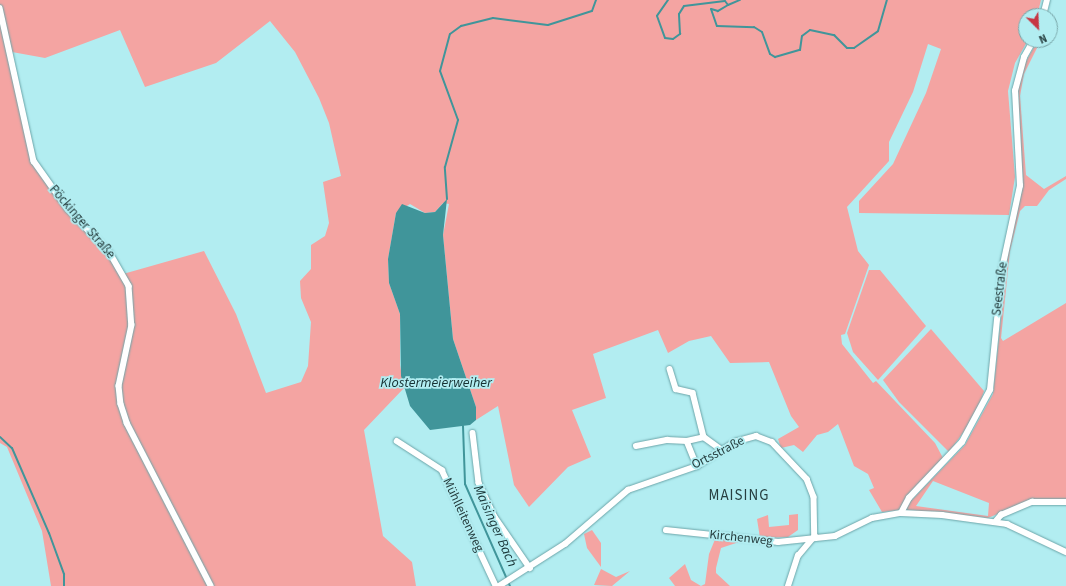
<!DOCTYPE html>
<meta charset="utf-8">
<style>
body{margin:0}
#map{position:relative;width:1066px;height:586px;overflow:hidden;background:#b2edf1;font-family:"Source Sans 3",sans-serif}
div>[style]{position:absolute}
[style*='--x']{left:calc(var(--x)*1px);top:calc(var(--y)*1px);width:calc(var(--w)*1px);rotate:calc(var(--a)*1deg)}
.green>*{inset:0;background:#f4a4a2}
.water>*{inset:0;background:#40959a}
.stream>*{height:2px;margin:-1px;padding:0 1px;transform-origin:1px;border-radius:1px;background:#40959a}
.roads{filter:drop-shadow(0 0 1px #6ca5a9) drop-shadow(0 0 1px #6ca5a9)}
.minor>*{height:5.5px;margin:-2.75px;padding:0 2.75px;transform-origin:2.75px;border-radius:2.75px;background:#fff}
span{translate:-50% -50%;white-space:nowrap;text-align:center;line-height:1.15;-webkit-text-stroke:3.5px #b2edf1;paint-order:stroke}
.street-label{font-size:13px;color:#263e3f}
.water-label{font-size:14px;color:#163133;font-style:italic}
.quarter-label{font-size:15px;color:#263e3f;letter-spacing:1px}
.north{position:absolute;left:1018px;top:8px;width:40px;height:40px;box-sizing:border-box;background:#b2edf1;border:1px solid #7aa7aa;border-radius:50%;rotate:156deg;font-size:11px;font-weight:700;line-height:16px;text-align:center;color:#263e3f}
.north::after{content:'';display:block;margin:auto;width:14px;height:18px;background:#c73743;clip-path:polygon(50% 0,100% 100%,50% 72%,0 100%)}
</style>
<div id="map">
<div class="green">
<i style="clip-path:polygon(evenodd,0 0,1041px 0,1037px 16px,1026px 16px,1028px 40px,1015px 63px,1008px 91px,1015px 177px,1009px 215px,859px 213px,859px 201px,893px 164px,926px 93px,941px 49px,928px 44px,913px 92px,889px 142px,889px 161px,847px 207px,858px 251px,869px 265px,845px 334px,841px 335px,842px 344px,873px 383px,876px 381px,935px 443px,943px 458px,901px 510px,882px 512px,869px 490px,874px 488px,868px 474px,854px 466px,838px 424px,828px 432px,817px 435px,803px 452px,794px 445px,781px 448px,778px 439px,799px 427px,791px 416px,769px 362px,730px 363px,711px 336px,689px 341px,668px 353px,658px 330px,593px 354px,606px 398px,572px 410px,591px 457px,568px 467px,529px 507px,514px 485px,498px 406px,476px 420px,476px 407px,453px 339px,443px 235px,449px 204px,443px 203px,435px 212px,425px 213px,410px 204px,396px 213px,388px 259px,389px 283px,400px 314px,400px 365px,404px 388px,364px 430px,383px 536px,412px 562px,416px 586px,51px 586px,42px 531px,7px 447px,0 443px,0 0,270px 21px,295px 52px,319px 98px,329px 123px,341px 176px,323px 182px,329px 223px,325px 236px,311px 245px,311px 269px,300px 281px,301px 298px,311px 322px,308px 366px,301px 382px,266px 393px,236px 314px,204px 251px,123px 274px,42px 176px,28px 140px,12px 52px,45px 58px,120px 30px,145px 87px,216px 63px,270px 21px)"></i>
<i style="clip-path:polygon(evenodd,1038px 40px,1041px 40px,1024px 74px,1020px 96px,1026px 175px,1044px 189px,1066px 176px,1066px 179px,1049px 190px,1037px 206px,1025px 206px,1020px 211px,1010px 251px,1001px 338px,1003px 341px,1066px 303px,1066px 500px,1028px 501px,988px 518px,907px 510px,907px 505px,965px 445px,993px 394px,1008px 252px,1023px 185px,1018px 90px,1024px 65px,1038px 40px,933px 481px,989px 503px,988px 516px,916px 506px,933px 481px)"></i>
<i style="clip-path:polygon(869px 270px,880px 270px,926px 326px,878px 380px,853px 352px,847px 333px)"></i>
<i style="clip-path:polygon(931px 329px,984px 391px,976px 415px,949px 452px,899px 402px,883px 380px)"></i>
<i style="clip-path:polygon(798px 514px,798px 530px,788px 537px,760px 538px,757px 519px,768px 515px,769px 527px,789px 525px,789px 515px)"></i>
<i style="clip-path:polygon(592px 530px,601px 543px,601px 567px,587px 548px,584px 534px)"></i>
<i style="clip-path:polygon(716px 537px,739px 542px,721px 548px,716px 568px,716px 573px,730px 586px,675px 586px,669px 578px,685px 564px,691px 580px,701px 586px,705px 584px,709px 554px)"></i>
<i style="clip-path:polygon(601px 569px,616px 577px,630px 571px,612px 586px,594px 585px)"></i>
</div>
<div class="water">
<i style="clip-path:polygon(447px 199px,443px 235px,453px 339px,476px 407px,476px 420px,470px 425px,430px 430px,410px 406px,401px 376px,400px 314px,389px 283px,388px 259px,396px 213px,402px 204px,425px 213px,435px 212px)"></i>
</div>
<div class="stream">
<i style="--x:668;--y:0;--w:19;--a:125"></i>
<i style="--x:657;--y:16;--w:23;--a:70"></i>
<i style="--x:665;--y:38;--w:8;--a:7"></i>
<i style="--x:673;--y:39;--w:9;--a:-36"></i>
<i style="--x:680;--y:34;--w:20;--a:-93"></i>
<i style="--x:679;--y:14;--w:9;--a:-58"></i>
<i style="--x:684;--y:6;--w:41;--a:-7"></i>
<i style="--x:725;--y:1;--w:5;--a:53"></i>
<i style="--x:728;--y:5;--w:12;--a:149"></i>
<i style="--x:718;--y:11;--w:7;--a:-164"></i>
<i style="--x:711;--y:9;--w:18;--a:71"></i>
<i style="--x:717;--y:26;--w:37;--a:2"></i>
<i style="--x:754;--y:27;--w:9;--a:32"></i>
<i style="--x:762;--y:32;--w:23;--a:70"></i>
<i style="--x:770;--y:54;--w:6;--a:31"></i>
<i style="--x:775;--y:57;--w:26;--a:-16"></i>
<i style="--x:800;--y:50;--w:14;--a:-82"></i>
<i style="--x:802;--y:36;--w:10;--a:-37"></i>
<i style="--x:810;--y:30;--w:25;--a:12"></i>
<i style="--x:834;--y:35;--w:18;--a:45"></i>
<i style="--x:847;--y:48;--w:7;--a:0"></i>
<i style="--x:854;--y:48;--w:29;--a:-35"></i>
<i style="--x:878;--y:31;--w:32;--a:-74"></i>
<i style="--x:728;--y:5;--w:13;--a:-23"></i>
<i style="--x:447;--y:199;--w:32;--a:-94"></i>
<i style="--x:445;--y:167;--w:49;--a:-74.5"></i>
<i style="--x:458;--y:120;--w:52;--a:-110.2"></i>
<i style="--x:440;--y:71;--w:38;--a:-75"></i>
<i style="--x:450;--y:34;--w:14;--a:-36"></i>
<i style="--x:461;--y:26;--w:33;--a:-14"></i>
<i style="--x:493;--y:18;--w:55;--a:7.3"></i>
<i style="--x:548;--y:25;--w:46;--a:-17.7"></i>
<i style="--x:592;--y:11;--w:12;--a:-70"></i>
<i style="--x:463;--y:426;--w:58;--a:88"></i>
<i style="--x:465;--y:484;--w:111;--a:66.2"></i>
<i style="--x:0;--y:437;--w:16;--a:43"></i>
<i style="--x:12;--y:448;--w:93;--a:66.5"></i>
<i style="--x:49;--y:533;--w:44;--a:69.9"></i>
<i style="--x:64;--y:574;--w:12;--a:90"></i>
</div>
<div class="roads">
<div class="minor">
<i style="--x:0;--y:8;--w:157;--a:77.5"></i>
<i style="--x:34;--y:161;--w:59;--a:54.7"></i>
<i style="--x:68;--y:209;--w:61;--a:46.3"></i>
<i style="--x:110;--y:253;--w:38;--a:60"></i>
<i style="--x:129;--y:286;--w:39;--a:86"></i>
<i style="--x:132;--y:325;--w:62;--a:102"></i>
<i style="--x:119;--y:386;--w:18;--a:84"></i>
<i style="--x:121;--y:404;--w:20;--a:72"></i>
<i style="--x:127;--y:423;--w:183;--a:62.7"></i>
<i style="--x:1043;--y:16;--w:16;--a:-76"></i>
<i style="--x:670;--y:369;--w:21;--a:73"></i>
<i style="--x:676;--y:389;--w:17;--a:13"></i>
<i style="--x:693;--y:393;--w:45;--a:76"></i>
<i style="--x:704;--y:437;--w:22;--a:36"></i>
<i style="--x:473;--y:433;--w:50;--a:83.2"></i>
<i style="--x:479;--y:483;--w:38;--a:65"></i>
<i style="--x:495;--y:517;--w:62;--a:55.5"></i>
<i style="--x:397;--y:441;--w:54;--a:32.8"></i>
<i style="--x:442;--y:470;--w:128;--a:65"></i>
<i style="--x:687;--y:441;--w:17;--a:-13"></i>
<i style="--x:636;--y:446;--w:32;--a:-11"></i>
<i style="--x:667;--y:440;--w:20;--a:3"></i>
<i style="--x:687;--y:441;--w:27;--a:68"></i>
<i style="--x:901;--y:513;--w:17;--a:-62"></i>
<i style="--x:909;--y:498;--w:77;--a:-46.6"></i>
<i style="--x:962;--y:442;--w:59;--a:-61.7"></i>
<i style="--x:990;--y:390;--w:122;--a:-84.3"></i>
<i style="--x:1002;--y:269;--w:85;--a:-77.8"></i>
<i style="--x:1020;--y:186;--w:95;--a:-93"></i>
<i style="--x:1015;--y:91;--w:35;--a:-75"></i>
<i style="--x:1024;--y:57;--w:20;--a:-60"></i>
<i style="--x:996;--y:521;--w:8;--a:-50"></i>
<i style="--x:1001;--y:515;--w:34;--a:-23"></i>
<i style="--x:1032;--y:502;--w:34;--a:0"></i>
<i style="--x:666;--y:530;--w:113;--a:6.1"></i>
<i style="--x:778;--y:542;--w:57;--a:-6"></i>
<i style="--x:835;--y:536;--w:41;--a:-25.9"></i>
<i style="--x:872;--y:518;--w:29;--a:-10"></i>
<i style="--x:901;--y:513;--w:41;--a:2.8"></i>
<i style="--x:942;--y:515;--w:66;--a:7.9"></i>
<i style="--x:1007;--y:524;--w:65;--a:25.4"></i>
<i style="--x:499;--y:586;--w:78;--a:-32.5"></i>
<i style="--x:565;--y:544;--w:83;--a:-40.6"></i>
<i style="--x:628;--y:490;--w:73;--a:-19.2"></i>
<i style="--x:697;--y:466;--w:45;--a:-32.3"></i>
<i style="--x:735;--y:442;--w:22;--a:-16"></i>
<i style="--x:756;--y:436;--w:17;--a:21"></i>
<i style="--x:772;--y:442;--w:51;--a:46.6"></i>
<i style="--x:807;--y:479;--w:19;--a:69"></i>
<i style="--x:814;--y:497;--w:39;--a:89"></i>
<i style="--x:788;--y:586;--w:32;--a:-72"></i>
<i style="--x:798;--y:556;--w:26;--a:-50"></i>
</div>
</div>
<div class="street-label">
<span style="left:82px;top:222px;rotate:49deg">Pöckinger Straße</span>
<span style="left:1000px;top:289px;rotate:-83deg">Seestraße</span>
<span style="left:718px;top:453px;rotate:-27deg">Ortsstraße</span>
<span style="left:463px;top:515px;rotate:65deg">Mühlleitenweg</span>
<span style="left:741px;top:538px;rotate:6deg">Kirchenweg</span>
</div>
<div class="water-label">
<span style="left:436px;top:383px">Klostermeierweiher</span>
<span style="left:495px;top:526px;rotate:66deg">Maisinger Bach</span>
</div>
<div class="quarter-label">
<span style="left:739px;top:496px">MAISING</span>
</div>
<div class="north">N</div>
</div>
